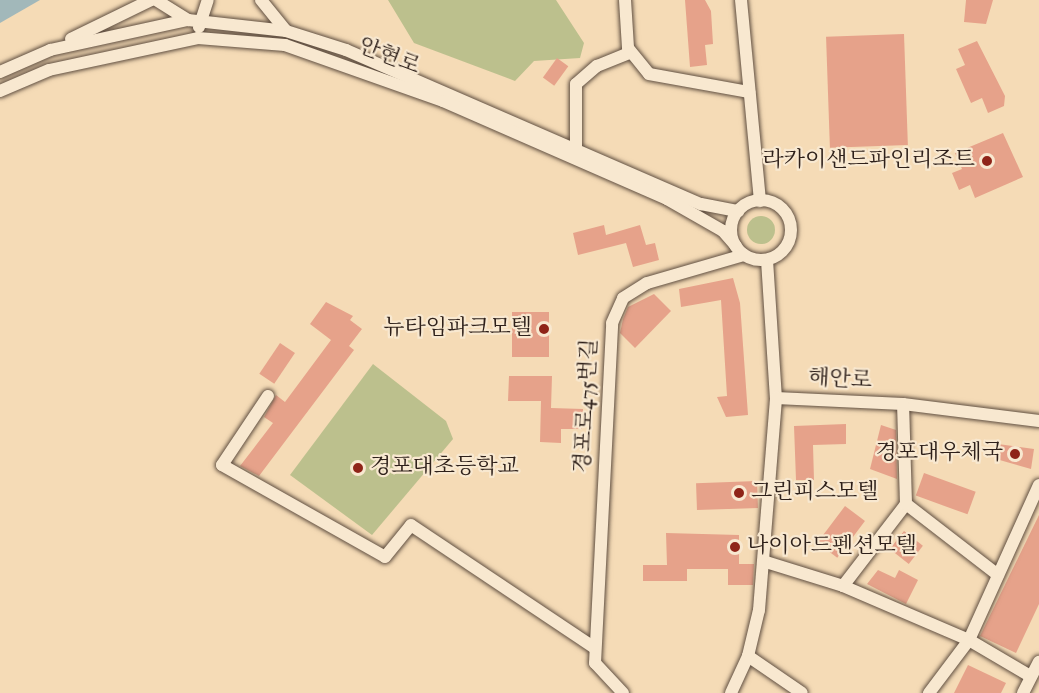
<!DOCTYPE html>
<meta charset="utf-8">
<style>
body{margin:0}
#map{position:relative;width:1039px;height:693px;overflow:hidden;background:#f5dbb6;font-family:"IM FELL English","Noto Serif KR",serif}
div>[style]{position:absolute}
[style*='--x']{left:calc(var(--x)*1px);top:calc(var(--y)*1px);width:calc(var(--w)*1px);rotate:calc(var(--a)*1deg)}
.green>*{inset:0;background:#bcc08d}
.round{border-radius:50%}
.water>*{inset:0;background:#a2b8ba}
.building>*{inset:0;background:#e6a28a;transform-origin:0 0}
.roads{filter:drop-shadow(0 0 2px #604f41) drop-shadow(0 0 2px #604f41)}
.minor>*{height:12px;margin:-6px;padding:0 6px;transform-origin:6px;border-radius:6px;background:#f8e8d0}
.minor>.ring{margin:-6px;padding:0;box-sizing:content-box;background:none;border:12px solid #f8e8d0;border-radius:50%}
.dots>*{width:16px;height:16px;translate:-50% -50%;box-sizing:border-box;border:3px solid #f8e8d0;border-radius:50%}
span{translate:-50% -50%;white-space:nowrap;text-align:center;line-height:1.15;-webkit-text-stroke:4.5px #f8e8d0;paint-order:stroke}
.street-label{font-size:22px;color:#2e201a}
.poi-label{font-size:22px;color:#2e201a}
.right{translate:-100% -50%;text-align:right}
.left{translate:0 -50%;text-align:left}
</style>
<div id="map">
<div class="green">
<i style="clip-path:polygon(388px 0,556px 0,584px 43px,580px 58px,534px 61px,515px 81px,414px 43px)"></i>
<i class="round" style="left:747px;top:216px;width:28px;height:28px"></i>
<i style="clip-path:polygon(373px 364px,446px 421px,453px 439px,372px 535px,290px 475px)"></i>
</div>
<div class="water">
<i style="clip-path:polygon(0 0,40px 0,0 23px)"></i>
</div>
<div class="building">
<i style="clip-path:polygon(685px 0,705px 0,711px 11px,713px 44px,705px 45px,707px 65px,690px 67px)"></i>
<i style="clip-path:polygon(966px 0,993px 0,986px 24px,964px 22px)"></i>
<i style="left:904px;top:34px;width:111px;height:78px;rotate:88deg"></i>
<i style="clip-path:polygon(977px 41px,1005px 96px,1004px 106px,988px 113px,982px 98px,971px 103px,956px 69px,965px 65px,958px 49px)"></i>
<i style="left:557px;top:58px;width:14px;height:24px;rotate:36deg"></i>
<i style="clip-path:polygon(1003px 133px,1023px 177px,975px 198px,970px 185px,959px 190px,952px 173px,962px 169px,955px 153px)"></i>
<i style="clip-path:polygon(604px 225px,606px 235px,640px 225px,646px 245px,655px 243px,659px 260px,633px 267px,626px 243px,578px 255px,573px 233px)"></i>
<i style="clip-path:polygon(733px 278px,740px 303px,748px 415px,726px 417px,717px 397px,727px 396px,721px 300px,681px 307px,679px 289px)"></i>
<i style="clip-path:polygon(654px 294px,671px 311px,635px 348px,620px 333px,623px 319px,628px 307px)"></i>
<i style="clip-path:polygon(326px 302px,353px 316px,350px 320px,362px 329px,349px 346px,354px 350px,259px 476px,240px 466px,273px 423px,264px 417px,276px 395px,285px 402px,331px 340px,310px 324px)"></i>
<i style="left:512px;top:312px;width:37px;height:45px"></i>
<i style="left:280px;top:343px;width:18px;height:37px;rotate:34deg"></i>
<i style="clip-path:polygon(509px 376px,552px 376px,551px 408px,583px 409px,582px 429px,561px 429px,561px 443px,540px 442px,541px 401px,508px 401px)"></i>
<i style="clip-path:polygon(846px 424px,846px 444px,813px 445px,814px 480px,796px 480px,794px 426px)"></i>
<i style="clip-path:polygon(881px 425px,896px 430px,897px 479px,870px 469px)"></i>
<i style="clip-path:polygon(998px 444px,1034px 449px,1031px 469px,996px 459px)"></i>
<i style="left:924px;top:473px;width:55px;height:24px;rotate:20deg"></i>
<i style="left:757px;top:481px;width:27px;height:61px;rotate:88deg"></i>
<i style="left:845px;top:506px;width:25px;height:46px;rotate:37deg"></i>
<i style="clip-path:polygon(1039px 515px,1039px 604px,1016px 653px,980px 636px)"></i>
<i style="left:904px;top:531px;width:24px;height:23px;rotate:38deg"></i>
<i style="clip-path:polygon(666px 533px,739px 535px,739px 564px,754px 564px,753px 585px,728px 585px,728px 569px,687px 569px,687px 581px,643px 581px,643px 565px,667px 565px)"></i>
<i style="clip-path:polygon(878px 570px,895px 578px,899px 570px,918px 580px,906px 604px,867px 584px)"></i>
<i style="clip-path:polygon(968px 665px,1006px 683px,1001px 693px,954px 693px)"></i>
</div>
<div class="roads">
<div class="minor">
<i style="--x:156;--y:0;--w:38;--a:32"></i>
<i style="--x:261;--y:0;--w:40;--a:51"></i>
<i style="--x:625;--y:0;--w:48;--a:86.4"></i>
<i style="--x:628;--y:48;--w:33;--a:51"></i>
<i style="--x:649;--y:74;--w:102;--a:10.2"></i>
<i style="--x:741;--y:0;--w:202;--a:84.6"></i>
<i style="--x:199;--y:27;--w:28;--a:-72"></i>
<i style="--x:71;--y:39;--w:89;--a:-26"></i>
<i style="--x:0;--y:72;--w:55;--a:-23.7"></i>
<i style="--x:50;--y:50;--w:141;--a:-12.3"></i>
<i style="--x:188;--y:20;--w:99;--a:6.4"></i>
<i style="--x:286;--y:31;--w:63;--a:17.6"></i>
<i style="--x:346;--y:50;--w:387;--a:23.5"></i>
<i style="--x:701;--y:204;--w:38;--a:11"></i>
<i style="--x:0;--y:91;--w:53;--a:-23.2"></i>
<i style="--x:49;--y:70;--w:152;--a:-12.1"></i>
<i style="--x:198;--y:38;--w:87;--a:4.6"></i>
<i style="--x:285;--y:45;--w:168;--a:19.5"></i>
<i style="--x:443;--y:101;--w:244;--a:23.6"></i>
<i style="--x:667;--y:199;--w:64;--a:29.7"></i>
<i style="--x:723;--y:231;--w:20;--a:49"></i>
<i style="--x:576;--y:149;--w:65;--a:-90"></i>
<i style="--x:576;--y:84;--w:28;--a:-41"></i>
<i style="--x:597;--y:66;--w:35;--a:-22"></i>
<i class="ring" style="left:731px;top:200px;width:48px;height:48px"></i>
<i style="--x:767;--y:260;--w:138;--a:86.3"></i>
<i style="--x:776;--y:398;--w:127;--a:2.7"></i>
<i style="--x:903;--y:404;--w:137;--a:7.1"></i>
<i style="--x:268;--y:396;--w:83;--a:123.7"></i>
<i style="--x:222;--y:465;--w:187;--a:29.4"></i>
<i style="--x:385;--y:557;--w:41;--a:-50.9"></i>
<i style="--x:411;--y:525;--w:221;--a:33.8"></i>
<i style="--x:906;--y:504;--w:116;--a:37.7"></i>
<i style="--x:766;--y:562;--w:81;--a:17.3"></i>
<i style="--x:843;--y:586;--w:137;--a:23.2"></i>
<i style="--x:969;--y:640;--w:71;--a:30.5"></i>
<i style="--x:843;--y:586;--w:103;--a:-52.5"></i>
<i style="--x:906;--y:504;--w:100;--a:-91.7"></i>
<i style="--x:748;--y:656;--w:65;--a:34.4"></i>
<i style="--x:623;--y:693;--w:41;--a:-133"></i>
<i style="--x:595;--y:663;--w:340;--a:-87.1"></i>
<i style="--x:612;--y:323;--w:27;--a:-66"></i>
<i style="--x:623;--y:298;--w:28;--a:-32"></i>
<i style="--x:647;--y:283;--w:101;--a:-16.1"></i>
<i style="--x:731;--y:693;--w:41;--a:-65.3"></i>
<i style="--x:748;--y:656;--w:47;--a:-76.6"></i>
<i style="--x:759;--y:610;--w:213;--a:-85.4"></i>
<i style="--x:929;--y:693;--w:66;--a:-53"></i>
<i style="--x:969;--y:640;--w:170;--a:-65.7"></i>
<i style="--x:1023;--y:693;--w:35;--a:-63"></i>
</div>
</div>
<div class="dots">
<i style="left:987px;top:161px;background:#8f2418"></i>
<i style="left:544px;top:329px;background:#8f2418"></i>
<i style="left:1015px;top:454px;background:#8f2418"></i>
<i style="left:358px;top:468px;background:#8f2418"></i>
<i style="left:739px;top:493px;background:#8f2418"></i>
<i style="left:735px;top:547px;background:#8f2418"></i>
</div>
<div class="street-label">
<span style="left:389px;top:57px;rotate:21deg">안현로</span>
<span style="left:840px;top:380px;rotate:3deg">해안로</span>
<span style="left:587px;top:406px;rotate:-87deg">경포로475번길</span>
</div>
<div class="poi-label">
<span class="right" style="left:975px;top:161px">라카이샌드파인리조트</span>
<span class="right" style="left:532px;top:329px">뉴타임파크모텔</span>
<span class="right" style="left:1003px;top:454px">경포대우체국</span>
<span class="left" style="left:370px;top:468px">경포대초등학교</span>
<span class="left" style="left:751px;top:493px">그린피스모텔</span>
<span class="left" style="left:747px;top:547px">나이아드펜션모텔</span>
</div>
</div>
